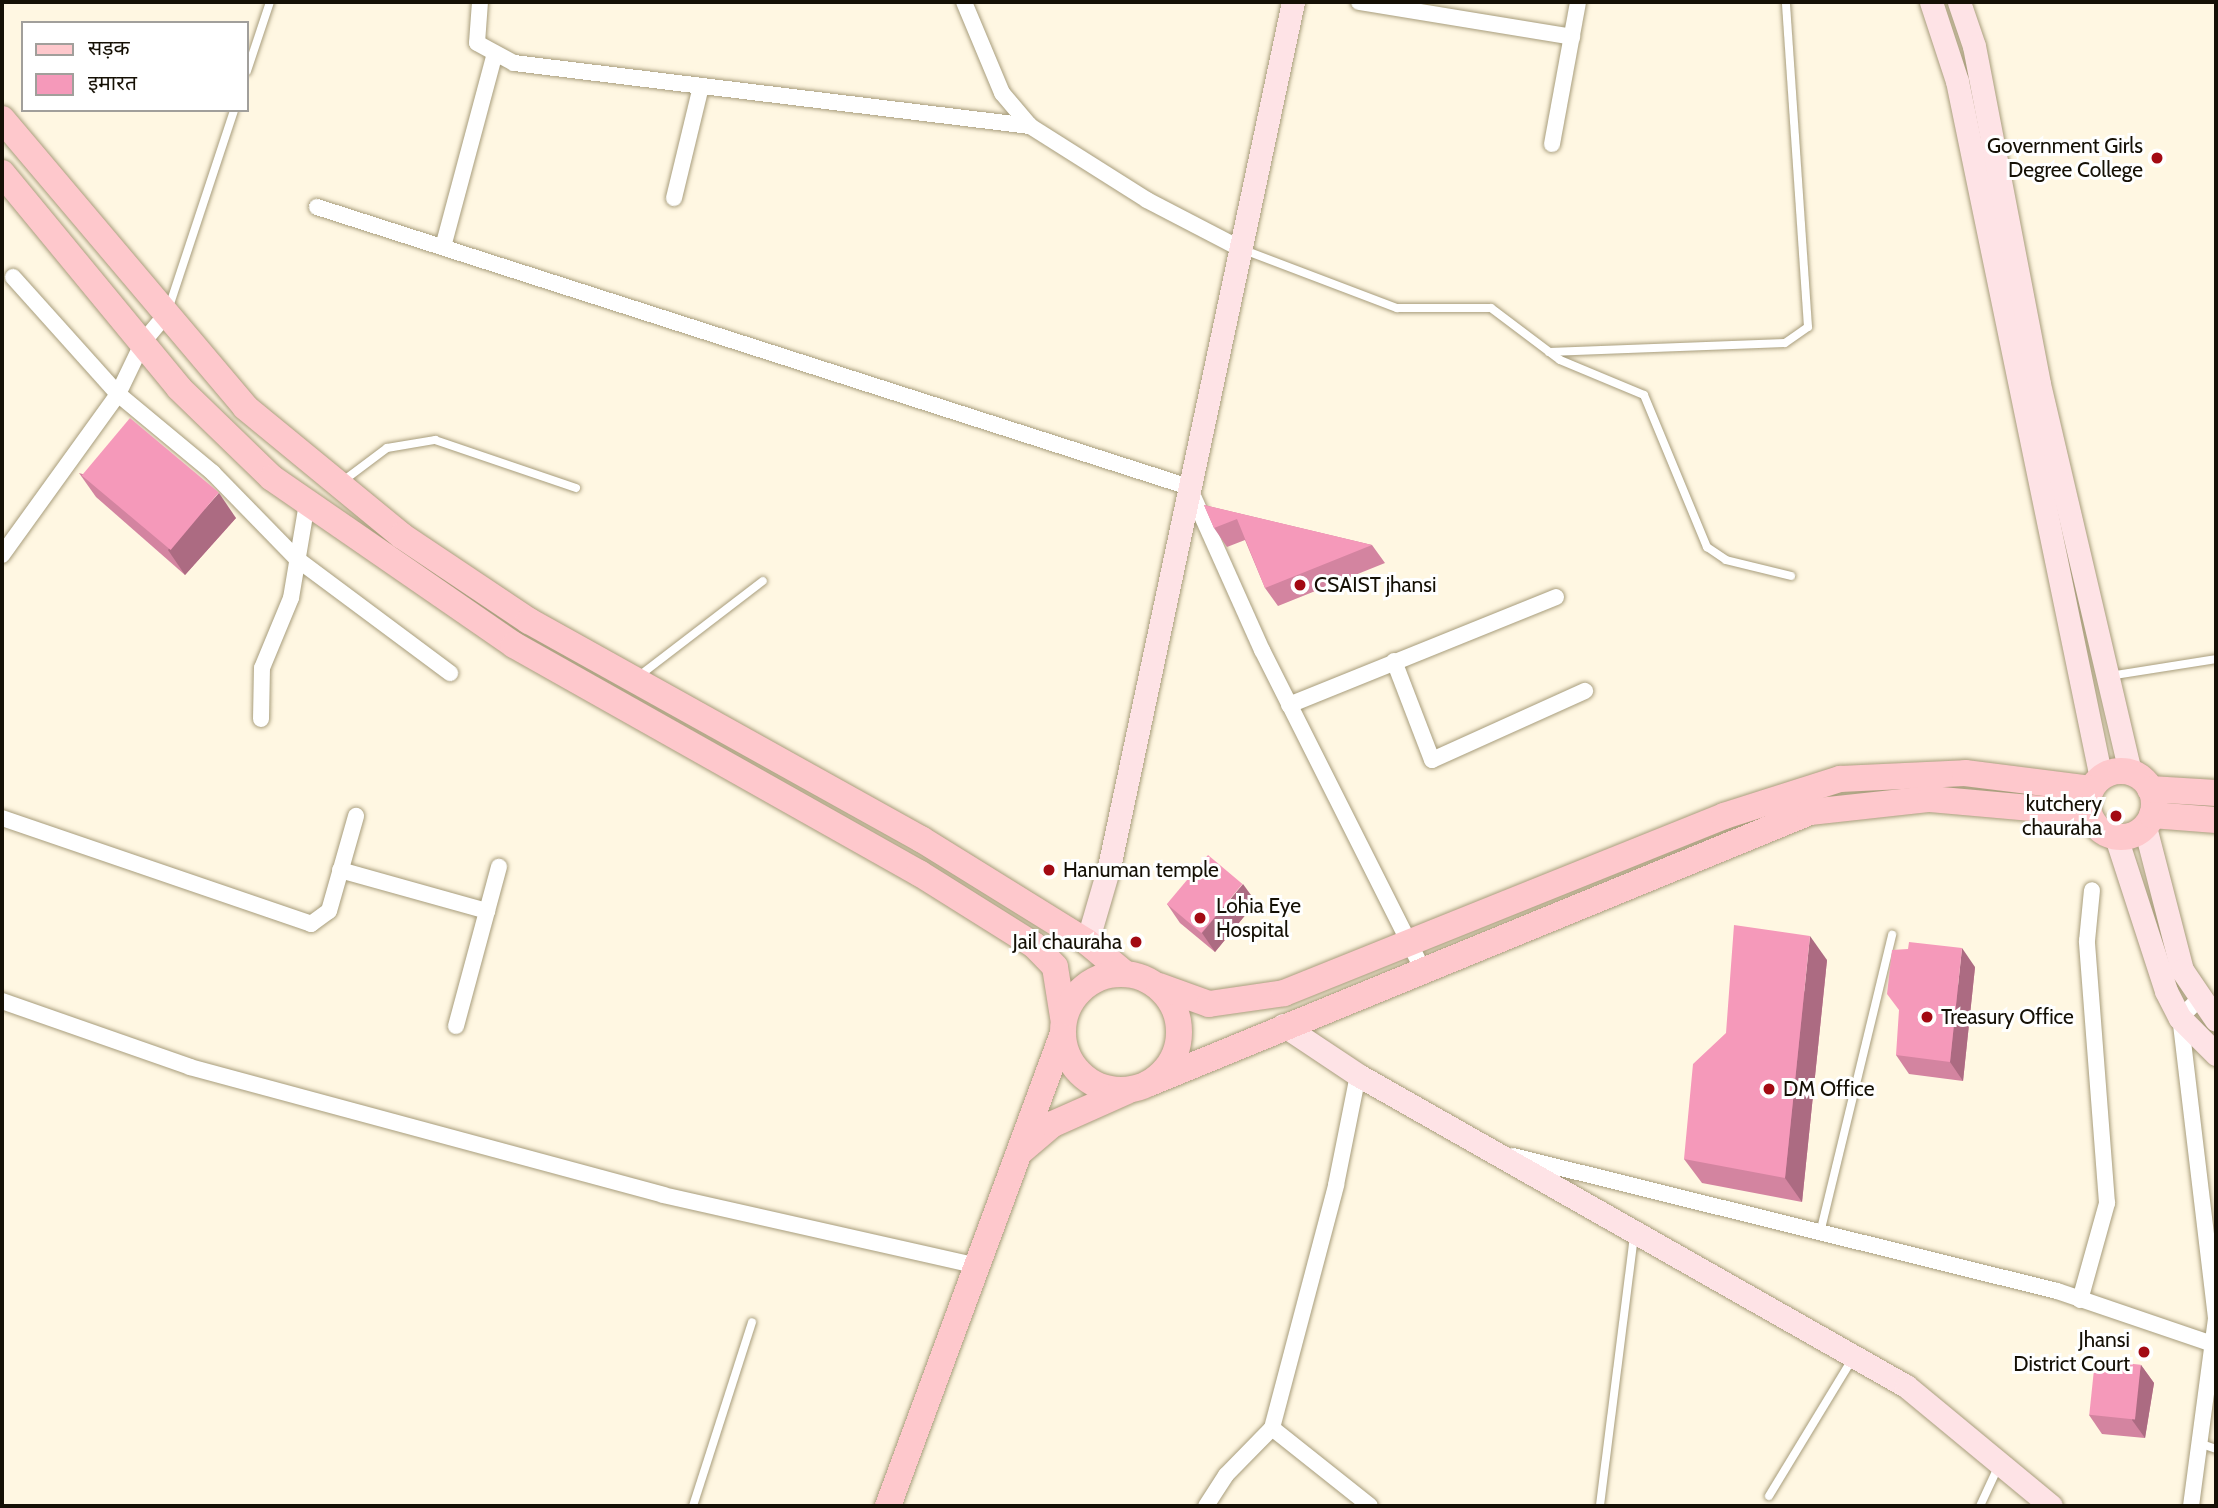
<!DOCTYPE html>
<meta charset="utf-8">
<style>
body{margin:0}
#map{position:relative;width:2218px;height:1508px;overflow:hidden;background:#fff7e2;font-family:Cabin,"Noto Sans Devanagari",sans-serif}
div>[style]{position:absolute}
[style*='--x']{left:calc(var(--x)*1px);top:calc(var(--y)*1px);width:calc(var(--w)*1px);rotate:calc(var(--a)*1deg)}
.roads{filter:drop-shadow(0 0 2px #a89d7c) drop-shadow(0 0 2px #a89d7c)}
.lane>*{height:8px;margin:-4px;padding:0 4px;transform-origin:4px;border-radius:4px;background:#fff}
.street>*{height:16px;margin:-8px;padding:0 8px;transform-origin:8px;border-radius:8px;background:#fff}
.secondary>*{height:23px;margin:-11.5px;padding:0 11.5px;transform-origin:11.5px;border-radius:11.5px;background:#fee3e6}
.primary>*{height:26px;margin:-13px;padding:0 13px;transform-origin:13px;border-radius:13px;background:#fec8cc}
.primary>.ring{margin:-13px;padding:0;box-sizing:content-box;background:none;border:26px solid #fec8cc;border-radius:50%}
.wall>*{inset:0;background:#d384a0}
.shaded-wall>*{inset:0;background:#ac6b82}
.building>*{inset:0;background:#f599ba;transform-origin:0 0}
.dots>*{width:19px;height:19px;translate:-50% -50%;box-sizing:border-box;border:4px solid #fff;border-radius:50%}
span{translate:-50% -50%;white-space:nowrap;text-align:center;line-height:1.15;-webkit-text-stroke:6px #fff;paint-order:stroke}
.poi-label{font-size:21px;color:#151005}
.right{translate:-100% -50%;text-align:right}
.left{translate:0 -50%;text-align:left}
.frame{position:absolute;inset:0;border:4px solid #151005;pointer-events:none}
.legend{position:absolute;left:21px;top:21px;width:228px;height:91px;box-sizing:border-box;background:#fff;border:2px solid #a19f9b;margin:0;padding:9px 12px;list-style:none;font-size:21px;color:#151005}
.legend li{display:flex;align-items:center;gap:14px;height:35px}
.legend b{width:35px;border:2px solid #a19f9b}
</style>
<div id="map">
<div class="roads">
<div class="lane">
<i style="--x:247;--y:71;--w:73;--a:-71.6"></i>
<i style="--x:1244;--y:250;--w:164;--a:20.8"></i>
<i style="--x:1397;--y:308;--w:94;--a:0"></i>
<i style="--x:1491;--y:308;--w:86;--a:37"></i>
<i style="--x:1560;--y:360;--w:91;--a:22.6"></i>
<i style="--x:1644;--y:395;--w:165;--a:67.5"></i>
<i style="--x:1707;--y:547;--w:23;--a:34"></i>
<i style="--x:1726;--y:560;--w:67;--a:13.8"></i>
<i style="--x:169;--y:307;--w:207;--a:-71.7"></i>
<i style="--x:1549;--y:352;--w:236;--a:-2.2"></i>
<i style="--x:1785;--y:343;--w:28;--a:-35"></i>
<i style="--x:1808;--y:327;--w:326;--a:-93.9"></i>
<i style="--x:343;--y:481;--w:55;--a:-36.9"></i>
<i style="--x:387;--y:448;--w:49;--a:-9.5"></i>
<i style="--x:435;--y:440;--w:149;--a:18.8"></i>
<i style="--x:639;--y:676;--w:156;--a:-37.5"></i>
<i style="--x:2109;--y:676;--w:108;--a:-9"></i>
<i style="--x:1820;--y:1233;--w:307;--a:-76.4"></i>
<i style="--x:2199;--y:1443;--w:18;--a:19"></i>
<i style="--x:1769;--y:1496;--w:162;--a:-58.7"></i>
<i style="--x:1600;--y:1505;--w:272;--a:-82.8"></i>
<i style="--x:693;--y:1506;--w:193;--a:-72.2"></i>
<i style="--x:1980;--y:1506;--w:45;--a:-65.1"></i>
</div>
<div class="street">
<i style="--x:480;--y:2;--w:41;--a:94.2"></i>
<i style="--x:477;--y:43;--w:42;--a:28.4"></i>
<i style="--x:514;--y:63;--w:520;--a:6.96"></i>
<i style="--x:964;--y:2;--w:99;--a:67.3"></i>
<i style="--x:1002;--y:93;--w:43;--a:49.7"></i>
<i style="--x:1030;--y:126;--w:138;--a:32.3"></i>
<i style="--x:1147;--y:200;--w:106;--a:27.5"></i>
<i style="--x:1359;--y:2;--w:216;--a:9.3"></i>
<i style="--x:1552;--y:144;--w:144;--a:-79.6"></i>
<i style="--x:674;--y:198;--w:115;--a:-76.4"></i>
<i style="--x:317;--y:207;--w:916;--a:17.8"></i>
<i style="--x:1189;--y:487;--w:179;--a:65.9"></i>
<i style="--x:1262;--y:650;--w:360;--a:63.3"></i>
<i style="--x:443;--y:247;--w:197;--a:-75"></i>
<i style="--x:13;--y:277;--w:157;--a:48.1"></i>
<i style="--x:118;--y:394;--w:124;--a:39.7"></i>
<i style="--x:213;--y:473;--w:120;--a:45.7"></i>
<i style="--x:297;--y:559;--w:191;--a:36.7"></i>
<i style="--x:2;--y:555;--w:198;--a:-54.2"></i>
<i style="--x:118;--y:394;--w:58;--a:-64.3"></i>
<i style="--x:143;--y:342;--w:35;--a:-50"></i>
<i style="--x:1394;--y:661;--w:106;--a:69"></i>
<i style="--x:1432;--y:760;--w:168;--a:-24.3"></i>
<i style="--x:1289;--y:705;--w:288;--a:-22"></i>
<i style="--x:261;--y:719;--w:51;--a:-88.9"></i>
<i style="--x:262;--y:668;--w:76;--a:-67.5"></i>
<i style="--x:291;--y:598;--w:96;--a:-80.4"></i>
<i style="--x:2;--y:818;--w:327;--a:18.9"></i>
<i style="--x:311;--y:924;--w:22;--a:-36"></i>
<i style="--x:329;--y:911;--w:99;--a:-74.1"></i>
<i style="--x:340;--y:870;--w:153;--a:15.6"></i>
<i style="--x:2;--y:1001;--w:199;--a:19.3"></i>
<i style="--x:190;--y:1067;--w:490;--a:15.1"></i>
<i style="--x:663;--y:1195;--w:322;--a:12.7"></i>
<i style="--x:456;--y:1026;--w:165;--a:-74.9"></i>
<i style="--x:1513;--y:1156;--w:561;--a:13.94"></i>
<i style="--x:2057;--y:1291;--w:168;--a:18.8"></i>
<i style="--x:2080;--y:1300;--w:101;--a:-74.4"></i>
<i style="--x:2107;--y:1203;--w:263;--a:-94.4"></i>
<i style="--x:2087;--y:941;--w:51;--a:-84.4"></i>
<i style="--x:1272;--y:1428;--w:125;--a:38.5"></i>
<i style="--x:1206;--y:1506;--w:37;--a:-57"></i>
<i style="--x:1226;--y:1475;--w:66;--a:-45.6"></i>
<i style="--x:1272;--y:1428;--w:251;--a:-75.2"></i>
<i style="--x:1336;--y:1185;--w:112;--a:-78.7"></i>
<i style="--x:2191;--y:1506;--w:190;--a:-82.4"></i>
<i style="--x:2216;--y:1318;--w:302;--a:-96.8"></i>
<i style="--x:2180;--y:1018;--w:27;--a:-45"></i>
</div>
<div class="secondary">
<i style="--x:1931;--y:2;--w:83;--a:71.8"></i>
<i style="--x:1957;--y:81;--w:712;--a:78.33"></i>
<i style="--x:1959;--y:2;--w:46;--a:71.2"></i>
<i style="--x:1974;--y:46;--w:344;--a:79.1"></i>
<i style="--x:2039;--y:384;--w:399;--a:76.8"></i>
<i style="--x:2145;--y:827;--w:148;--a:75.5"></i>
<i style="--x:2182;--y:970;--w:60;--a:55.8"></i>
<i style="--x:2116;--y:837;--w:162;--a:72"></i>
<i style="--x:2166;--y:991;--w:30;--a:63"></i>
<i style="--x:2180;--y:1018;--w:51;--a:45"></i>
<i style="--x:1087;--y:942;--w:78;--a:-73.7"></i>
<i style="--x:1109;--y:867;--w:884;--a:-77.99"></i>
<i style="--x:1283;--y:1025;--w:90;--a:33.7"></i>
<i style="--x:1358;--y:1075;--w:630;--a:29.58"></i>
<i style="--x:1906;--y:1386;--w:188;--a:39.6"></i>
</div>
<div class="primary">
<i style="--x:2;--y:119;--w:377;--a:49.8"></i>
<i style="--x:245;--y:407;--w:203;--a:39.4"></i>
<i style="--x:402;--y:536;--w:153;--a:33.8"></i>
<i style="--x:529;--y:621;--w:449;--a:29.1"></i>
<i style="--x:921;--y:839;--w:195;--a:31.8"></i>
<i style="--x:1087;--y:942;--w:47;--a:39.8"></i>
<i style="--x:2;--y:173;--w:278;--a:50.5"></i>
<i style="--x:179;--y:388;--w:129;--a:44.1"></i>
<i style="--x:272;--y:478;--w:294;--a:34.6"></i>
<i style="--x:514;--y:645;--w:465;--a:29.4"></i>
<i style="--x:919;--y:873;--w:136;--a:32.1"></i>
<i style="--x:1034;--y:945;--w:30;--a:46"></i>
<i style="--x:1055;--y:967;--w:51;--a:80.9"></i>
<i class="ring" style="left:2088px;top:771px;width:40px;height:40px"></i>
<i style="--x:2150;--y:789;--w:66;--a:3.5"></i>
<i style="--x:2152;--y:815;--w:64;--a:4.5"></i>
<i class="ring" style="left:1063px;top:974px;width:90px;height:90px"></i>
<i style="--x:1159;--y:986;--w:53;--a:19.8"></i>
<i style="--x:1209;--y:1004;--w:76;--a:-8.3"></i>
<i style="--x:1284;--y:993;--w:474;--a:-21.9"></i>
<i style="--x:1724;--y:816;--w:122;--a:-17.7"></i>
<i style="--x:1840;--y:779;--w:125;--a:-2.7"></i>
<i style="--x:1965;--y:773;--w:127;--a:7.2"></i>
<i style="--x:1150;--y:1083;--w:713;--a:-22.32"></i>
<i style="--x:1810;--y:812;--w:121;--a:-6.2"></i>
<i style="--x:1930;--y:799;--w:159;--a:5.1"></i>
<i style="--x:1021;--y:1151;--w:42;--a:-40.2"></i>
<i style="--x:1053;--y:1124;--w:81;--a:-24"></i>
<i style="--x:888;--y:1506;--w:501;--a:-69.68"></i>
</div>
</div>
<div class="wall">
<i style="clip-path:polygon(79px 473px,236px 518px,185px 575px,96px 497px)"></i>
<i style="clip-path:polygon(1204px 505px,1372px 545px,1385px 563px,1278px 606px,1265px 588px,1245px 540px,1227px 547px,1214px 528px)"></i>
<i style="clip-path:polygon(1256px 902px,1215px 952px,1180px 923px,1167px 904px)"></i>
<i style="clip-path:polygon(1827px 960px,1802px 1202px,1702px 1183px,1684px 1159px)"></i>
<i style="clip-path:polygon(1975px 967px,1963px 1081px,1909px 1074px,1896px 1055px)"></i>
<i style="clip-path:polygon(2141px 1365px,2154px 1383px,2145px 1438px,2102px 1434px,2089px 1415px)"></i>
</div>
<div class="shaded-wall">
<i style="clip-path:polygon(219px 493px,236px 518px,185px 575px,168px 550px)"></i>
<i style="clip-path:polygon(1243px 884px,1256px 902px,1215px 952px,1202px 933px)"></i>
<i style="clip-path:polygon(1810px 936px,1827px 960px,1802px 1202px,1785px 1178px)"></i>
<i style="clip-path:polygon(1962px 948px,1975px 967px,1963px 1081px,1950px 1062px)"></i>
<i style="clip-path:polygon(2141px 1365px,2154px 1383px,2145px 1438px,2132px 1420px)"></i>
</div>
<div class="building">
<i style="left:130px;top:418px;width:116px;height:75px;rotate:40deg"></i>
<i style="clip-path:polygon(1204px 505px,1372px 545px,1265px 588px,1237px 519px,1214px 528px)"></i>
<i style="left:1208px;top:855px;width:45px;height:64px;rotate:40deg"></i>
<i style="clip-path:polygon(1734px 925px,1810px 936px,1785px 1178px,1684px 1159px,1693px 1064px,1726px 1033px)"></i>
<i style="clip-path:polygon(1909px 942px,1962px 948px,1950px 1062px,1896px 1055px,1899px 1010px,1887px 994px,1892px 950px,1908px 949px)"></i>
<i style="left:2095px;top:1360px;width:46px;height:55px;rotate:6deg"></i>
</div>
<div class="dots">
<i style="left:2157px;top:158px;background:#a30a13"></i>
<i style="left:1300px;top:585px;background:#a30a13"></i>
<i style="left:2116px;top:816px;background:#a30a13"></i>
<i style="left:1049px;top:870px;background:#a30a13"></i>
<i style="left:1200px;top:918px;background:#a30a13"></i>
<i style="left:1136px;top:942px;background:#a30a13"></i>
<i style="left:1927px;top:1017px;background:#a30a13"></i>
<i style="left:1769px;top:1089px;background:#a30a13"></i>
<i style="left:2144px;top:1352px;background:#a30a13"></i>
</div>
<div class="poi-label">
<span class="right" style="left:2143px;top:158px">Government Girls<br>Degree College</span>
<span class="left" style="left:1314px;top:585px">CSAIST jhansi</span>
<span class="right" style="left:2102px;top:816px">kutchery<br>chauraha</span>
<span class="left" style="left:1063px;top:870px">Hanuman temple</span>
<span class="left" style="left:1216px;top:918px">Lohia Eye<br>Hospital</span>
<span class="right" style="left:1122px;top:942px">Jail chauraha</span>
<span class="left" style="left:1941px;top:1017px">Treasury Office</span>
<span class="left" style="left:1783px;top:1089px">DM Office</span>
<span class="right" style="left:2130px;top:1352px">Jhansi<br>District Court</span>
</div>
<div class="frame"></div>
<ul class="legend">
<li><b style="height:9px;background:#fec8cc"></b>सड़क</li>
<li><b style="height:19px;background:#f599ba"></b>इमारत</li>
</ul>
</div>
